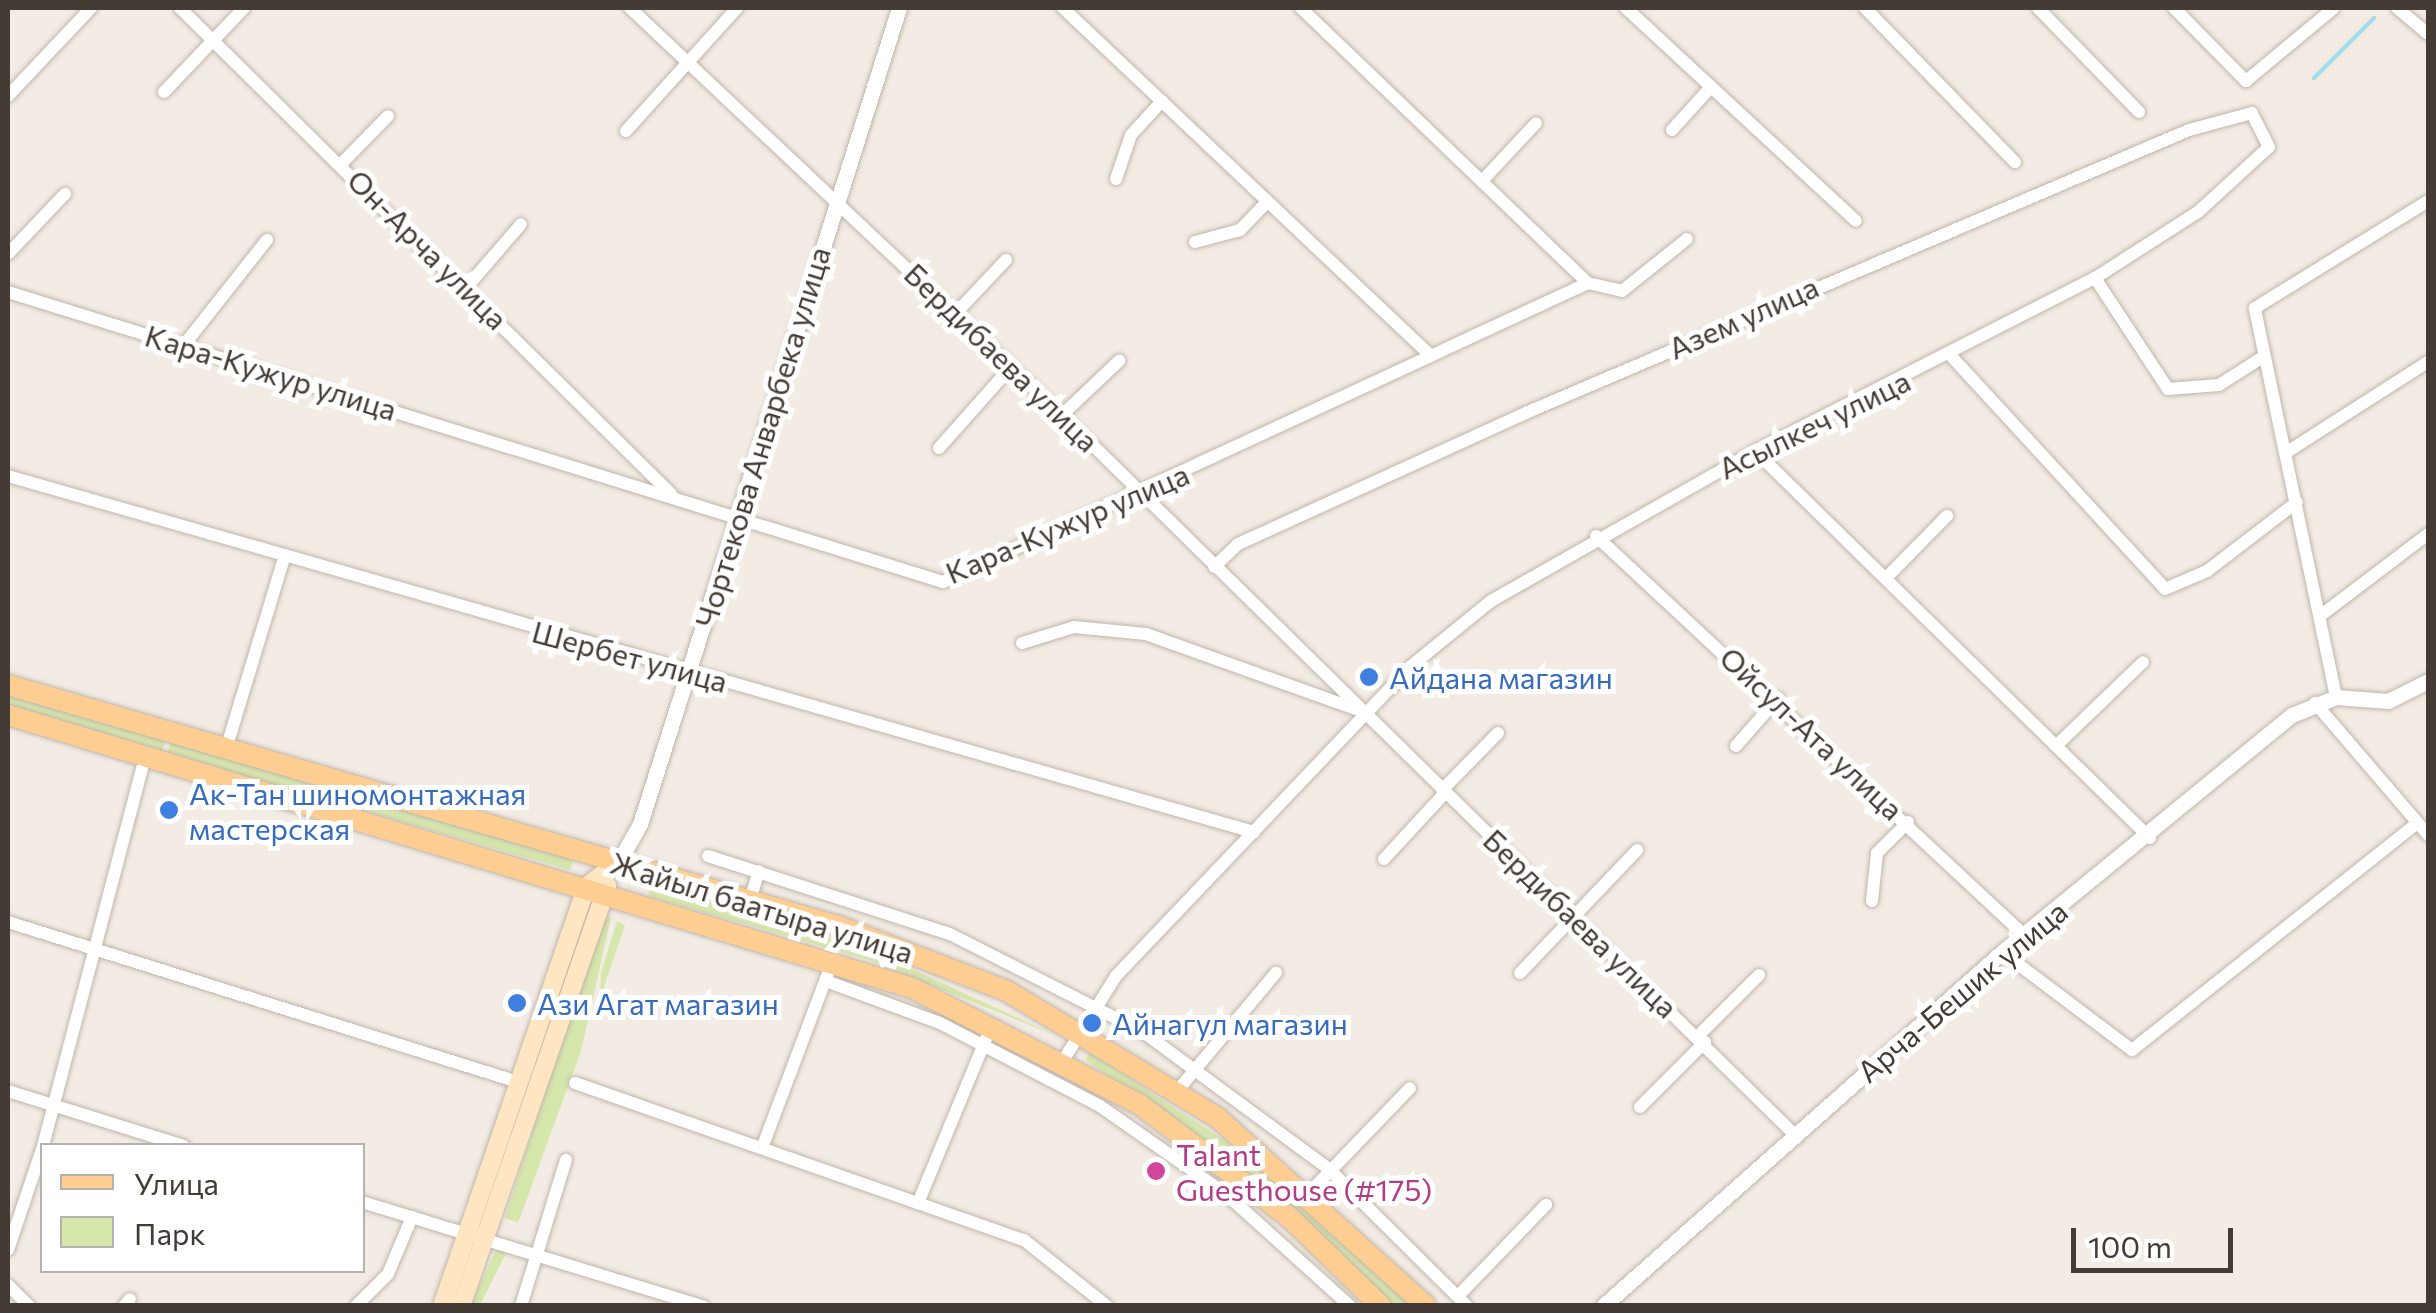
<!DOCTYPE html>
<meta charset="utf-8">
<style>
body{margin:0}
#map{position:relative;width:2436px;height:1313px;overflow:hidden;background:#f2ece4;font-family:Commissioner,sans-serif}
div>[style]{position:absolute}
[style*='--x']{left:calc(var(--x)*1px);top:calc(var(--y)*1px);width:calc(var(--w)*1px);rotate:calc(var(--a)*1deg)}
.green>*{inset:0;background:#d6e7ac;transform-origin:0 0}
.stream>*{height:4px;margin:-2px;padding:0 2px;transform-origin:2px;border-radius:2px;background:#9fdcf0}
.roads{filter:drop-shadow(0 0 2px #c0b5aa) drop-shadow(0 0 2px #c0b5aa)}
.minor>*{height:12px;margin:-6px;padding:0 6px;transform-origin:6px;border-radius:6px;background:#fff}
.tertiary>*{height:15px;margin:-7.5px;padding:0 7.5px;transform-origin:7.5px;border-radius:7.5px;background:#fff}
.secondary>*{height:18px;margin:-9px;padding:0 9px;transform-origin:9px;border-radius:9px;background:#fee6c2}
.primary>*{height:20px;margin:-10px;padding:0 10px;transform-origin:10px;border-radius:10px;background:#fecd91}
.dots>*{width:28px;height:28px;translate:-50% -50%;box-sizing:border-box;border:5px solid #fff;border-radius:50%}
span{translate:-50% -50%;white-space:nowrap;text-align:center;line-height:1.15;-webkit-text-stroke:10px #fff;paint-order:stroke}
.street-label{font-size:30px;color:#443b34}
.shop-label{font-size:30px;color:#366cbe}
.left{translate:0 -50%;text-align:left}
.hotel-label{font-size:30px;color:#b23c85}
.frame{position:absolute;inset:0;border:10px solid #443b34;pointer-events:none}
.legend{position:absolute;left:40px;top:1143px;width:325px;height:130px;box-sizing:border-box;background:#fff;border:2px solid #b4b1ae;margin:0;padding:12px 18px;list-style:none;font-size:30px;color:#443b34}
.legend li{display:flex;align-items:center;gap:20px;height:50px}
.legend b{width:50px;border:2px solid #b4b1ae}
.scale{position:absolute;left:2071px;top:1228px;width:162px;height:45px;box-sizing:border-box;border:5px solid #443b34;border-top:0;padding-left:12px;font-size:30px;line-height:35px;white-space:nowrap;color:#443b34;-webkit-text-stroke:8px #fff;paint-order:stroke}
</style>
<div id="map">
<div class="green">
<i style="left:8px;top:693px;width:164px;height:14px;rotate:17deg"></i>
<i style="left:171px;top:742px;width:419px;height:13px;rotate:16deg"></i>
<i style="clip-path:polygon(651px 885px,873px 951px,1057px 1036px,869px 960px,648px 896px)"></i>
<i style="clip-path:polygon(603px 913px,611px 918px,581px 1051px,518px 1223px,505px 1218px)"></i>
<i style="clip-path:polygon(617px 921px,625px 925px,600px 998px,601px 973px)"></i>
<i style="clip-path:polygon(1089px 1052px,1253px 1159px,1411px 1305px,1393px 1305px,1287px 1202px,1086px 1060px)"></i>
<i style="clip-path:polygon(496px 1250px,507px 1251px,480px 1305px,470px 1306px)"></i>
</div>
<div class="stream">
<i style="--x:2314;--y:78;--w:85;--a:-45"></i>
</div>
<div class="roads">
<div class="minor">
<i style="--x:180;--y:8;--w:691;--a:44.71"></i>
<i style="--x:630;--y:8;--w:594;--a:43.29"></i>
<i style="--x:1062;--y:415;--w:1026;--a:44.49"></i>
<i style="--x:1063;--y:8;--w:506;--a:43.4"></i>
<i style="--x:1301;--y:8;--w:397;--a:43.8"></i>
<i style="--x:1626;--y:8;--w:313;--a:42.8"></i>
<i style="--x:1865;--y:8;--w:215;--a:45.8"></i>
<i style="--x:2038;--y:8;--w:145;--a:45.8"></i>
<i style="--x:2174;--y:8;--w:103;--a:45.4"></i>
<i style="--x:2246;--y:81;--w:114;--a:-39.7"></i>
<i style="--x:2397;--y:8;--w:40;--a:40"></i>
<i style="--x:164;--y:92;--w:116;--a:-46.4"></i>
<i style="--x:8;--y:96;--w:121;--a:-46.7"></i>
<i style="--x:1672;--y:130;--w:58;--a:-47.8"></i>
<i style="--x:626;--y:131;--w:166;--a:-47.9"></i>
<i style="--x:341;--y:164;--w:67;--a:-45.6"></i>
<i style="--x:1116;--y:179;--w:46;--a:-71.2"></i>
<i style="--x:1131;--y:135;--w:46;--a:-47.6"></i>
<i style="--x:1482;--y:181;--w:79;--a:-47"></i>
<i style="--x:1195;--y:242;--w:47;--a:-14.9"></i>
<i style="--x:1240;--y:230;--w:40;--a:-46"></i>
<i style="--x:8;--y:254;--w:83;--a:-46.5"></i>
<i style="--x:2095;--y:278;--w:133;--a:56.7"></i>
<i style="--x:2168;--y:389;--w:51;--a:-4.5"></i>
<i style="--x:2219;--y:385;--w:52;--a:-32.5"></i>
<i style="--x:1588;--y:283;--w:35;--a:13"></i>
<i style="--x:1622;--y:291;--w:83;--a:-38.7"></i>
<i style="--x:466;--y:288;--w:84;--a:-49.3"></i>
<i style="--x:8;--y:292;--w:979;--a:17.23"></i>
<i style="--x:943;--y:582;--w:711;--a:-24.87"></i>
<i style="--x:956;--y:313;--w:73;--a:-46.7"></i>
<i style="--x:184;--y:345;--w:134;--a:-51.7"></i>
<i style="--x:1952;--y:357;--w:315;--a:47.4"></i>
<i style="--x:2165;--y:589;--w:46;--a:-23.2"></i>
<i style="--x:2207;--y:571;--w:113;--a:-37.5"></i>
<i style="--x:1062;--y:415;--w:79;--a:-43.5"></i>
<i style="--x:939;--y:448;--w:108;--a:-48.4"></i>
<i style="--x:1755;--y:451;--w:553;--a:44.41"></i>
<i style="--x:2287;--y:452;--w:167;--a:-32.6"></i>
<i style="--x:8;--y:476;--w:1296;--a:15.95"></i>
<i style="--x:1596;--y:536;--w:585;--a:42.99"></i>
<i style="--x:1887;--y:577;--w:86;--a:-45.5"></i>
<i style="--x:2324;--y:613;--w:131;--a:-37.2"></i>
<i style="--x:1022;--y:643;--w:54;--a:-17.1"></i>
<i style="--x:1074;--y:627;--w:72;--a:5.6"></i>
<i style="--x:1146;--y:634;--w:223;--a:19.7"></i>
<i style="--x:2336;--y:697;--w:397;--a:-101.8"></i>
<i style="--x:2255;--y:308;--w:203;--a:-31.7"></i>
<i style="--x:2315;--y:703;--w:174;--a:49.4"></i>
<i style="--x:2060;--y:742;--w:115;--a:-43.9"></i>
<i style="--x:1736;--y:746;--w:64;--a:-48.8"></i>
<i style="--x:226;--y:749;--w:196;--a:-73.1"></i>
<i style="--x:1442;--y:790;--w:80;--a:-45.5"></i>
<i style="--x:708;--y:856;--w:254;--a:17.9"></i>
<i style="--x:950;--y:934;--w:216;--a:26.9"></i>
<i style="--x:1143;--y:1032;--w:232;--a:36.4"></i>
<i style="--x:1330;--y:1170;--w:193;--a:44.8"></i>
<i style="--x:1384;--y:859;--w:90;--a:-47.3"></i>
<i style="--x:750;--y:900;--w:30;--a:-73"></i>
<i style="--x:1872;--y:901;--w:48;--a:-84.1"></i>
<i style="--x:1877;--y:853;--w:44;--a:-45"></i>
<i style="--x:8;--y:922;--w:538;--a:17.42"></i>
<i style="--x:2002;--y:952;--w:163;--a:37"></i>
<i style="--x:2132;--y:1050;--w:364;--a:-38.5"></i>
<i style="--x:1520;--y:973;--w:170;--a:-46.4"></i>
<i style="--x:826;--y:981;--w:121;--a:20.2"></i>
<i style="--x:940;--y:1023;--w:180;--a:27.4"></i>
<i style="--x:1100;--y:1106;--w:155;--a:35"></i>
<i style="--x:1227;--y:1195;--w:166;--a:42.1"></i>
<i style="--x:1699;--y:1035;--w:85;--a:-45"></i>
<i style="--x:1064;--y:1059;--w:98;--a:-57.9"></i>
<i style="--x:1116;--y:976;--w:428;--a:-46.4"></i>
<i style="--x:1411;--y:666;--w:103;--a:-39.1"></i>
<i style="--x:1491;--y:601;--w:304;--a:-29.6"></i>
<i style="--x:1755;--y:451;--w:381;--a:-27"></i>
<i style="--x:2095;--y:278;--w:122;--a:-32.7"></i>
<i style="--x:2198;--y:212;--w:96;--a:-42.5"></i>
<i style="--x:2269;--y:147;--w:38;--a:-117"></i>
<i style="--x:2252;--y:113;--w:65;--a:164.9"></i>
<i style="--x:2189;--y:130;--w:719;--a:156.9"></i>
<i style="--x:1528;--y:412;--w:319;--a:155.5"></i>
<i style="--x:1238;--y:544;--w:33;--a:136"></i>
<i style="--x:575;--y:1083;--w:476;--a:19.3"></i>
<i style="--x:1024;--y:1240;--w:106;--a:38.5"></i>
<i style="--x:1178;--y:1090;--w:153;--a:-50.1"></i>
<i style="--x:8;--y:1091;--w:184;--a:17.4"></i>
<i style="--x:1640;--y:1107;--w:92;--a:-45"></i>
<i style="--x:43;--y:1146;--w:402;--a:-75.3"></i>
<i style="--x:762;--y:1148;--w:187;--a:-69.3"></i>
<i style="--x:1310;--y:1192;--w:144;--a:-46.1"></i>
<i style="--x:362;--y:1202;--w:357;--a:17"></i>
<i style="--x:918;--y:1203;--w:178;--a:-67.5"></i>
<i style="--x:8;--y:1250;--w:107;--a:-71.4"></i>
<i style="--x:8;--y:1285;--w:30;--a:45"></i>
<i style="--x:1458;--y:1296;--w:127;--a:-46"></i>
<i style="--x:124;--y:1306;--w:9;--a:-49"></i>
<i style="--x:356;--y:1306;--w:45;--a:-45"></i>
<i style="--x:388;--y:1274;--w:62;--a:-67.2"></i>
<i style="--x:521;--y:1306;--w:153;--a:-72.9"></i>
</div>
<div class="tertiary">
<i style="--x:618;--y:863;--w:45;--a:-60.6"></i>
<i style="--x:640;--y:824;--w:856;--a:-72.39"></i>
<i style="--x:1603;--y:1306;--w:533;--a:-41.58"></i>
<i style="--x:2002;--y:952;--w:375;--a:-39.3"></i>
<i style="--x:2292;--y:715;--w:48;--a:-22.2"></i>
<i style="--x:2336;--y:697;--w:52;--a:4.4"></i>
<i style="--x:2388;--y:701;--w:45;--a:-26.6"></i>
</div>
<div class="secondary">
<i style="--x:442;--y:1306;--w:444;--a:-71"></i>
<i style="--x:587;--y:886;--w:39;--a:-37"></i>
<i style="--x:461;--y:1306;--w:445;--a:-70.8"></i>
</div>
<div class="primary">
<i style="--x:8;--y:685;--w:867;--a:16.2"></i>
<i style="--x:841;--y:927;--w:178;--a:21.1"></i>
<i style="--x:1007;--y:991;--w:246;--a:31"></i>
<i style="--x:1218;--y:1118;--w:280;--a:42.1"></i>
<i style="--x:8;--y:715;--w:944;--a:16.8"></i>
<i style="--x:912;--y:988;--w:255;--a:27.1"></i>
<i style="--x:1139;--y:1104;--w:188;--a:37"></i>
<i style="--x:1289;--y:1217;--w:128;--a:44.1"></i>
</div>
</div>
<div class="dots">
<i style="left:1369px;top:677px;background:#3f7fe0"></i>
<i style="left:169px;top:810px;background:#3f7fe0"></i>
<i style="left:517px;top:1003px;background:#3f7fe0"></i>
<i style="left:1092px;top:1023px;background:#3f7fe0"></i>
<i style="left:1156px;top:1171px;background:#d1479c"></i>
</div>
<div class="street-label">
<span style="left:428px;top:249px;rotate:45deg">Он-Арча улица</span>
<span style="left:1743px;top:317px;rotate:-24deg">Азем улица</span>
<span style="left:1002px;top:357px;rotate:44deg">Бердибаева улица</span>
<span style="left:271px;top:372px;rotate:17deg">Кара-Кужур улица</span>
<span style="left:1814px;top:424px;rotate:-26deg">Асылкеч улица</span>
<span style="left:762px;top:437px;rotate:-73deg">Чортекова Анварбека улица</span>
<span style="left:1067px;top:523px;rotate:-23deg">Кара-Кужур улица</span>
<span style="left:630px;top:656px;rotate:15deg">Шербет улица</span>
<span style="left:1812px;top:733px;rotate:43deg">Ойсул-Ата улица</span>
<span style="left:762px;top:907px;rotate:17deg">Жайыл баатыра улица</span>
<span style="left:1581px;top:923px;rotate:44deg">Бердибаева улица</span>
<span style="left:1962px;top:991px;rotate:-40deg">Арча-Бешик улица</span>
</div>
<div class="shop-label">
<span class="left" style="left:1389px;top:677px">Айдана магазин</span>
<span class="left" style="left:189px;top:810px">Ак-Тан шиномонтажная<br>мастерская</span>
<span class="left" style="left:537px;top:1003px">Ази Агат магазин</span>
<span class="left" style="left:1112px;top:1023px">Айнагул магазин</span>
</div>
<div class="hotel-label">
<span class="left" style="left:1176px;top:1171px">Talant<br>Guesthouse (#175)</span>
</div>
<div class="frame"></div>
<ul class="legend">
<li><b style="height:12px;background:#fecd91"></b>Улица</li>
<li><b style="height:28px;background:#d6e7ac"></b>Парк</li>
</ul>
<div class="scale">100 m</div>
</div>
